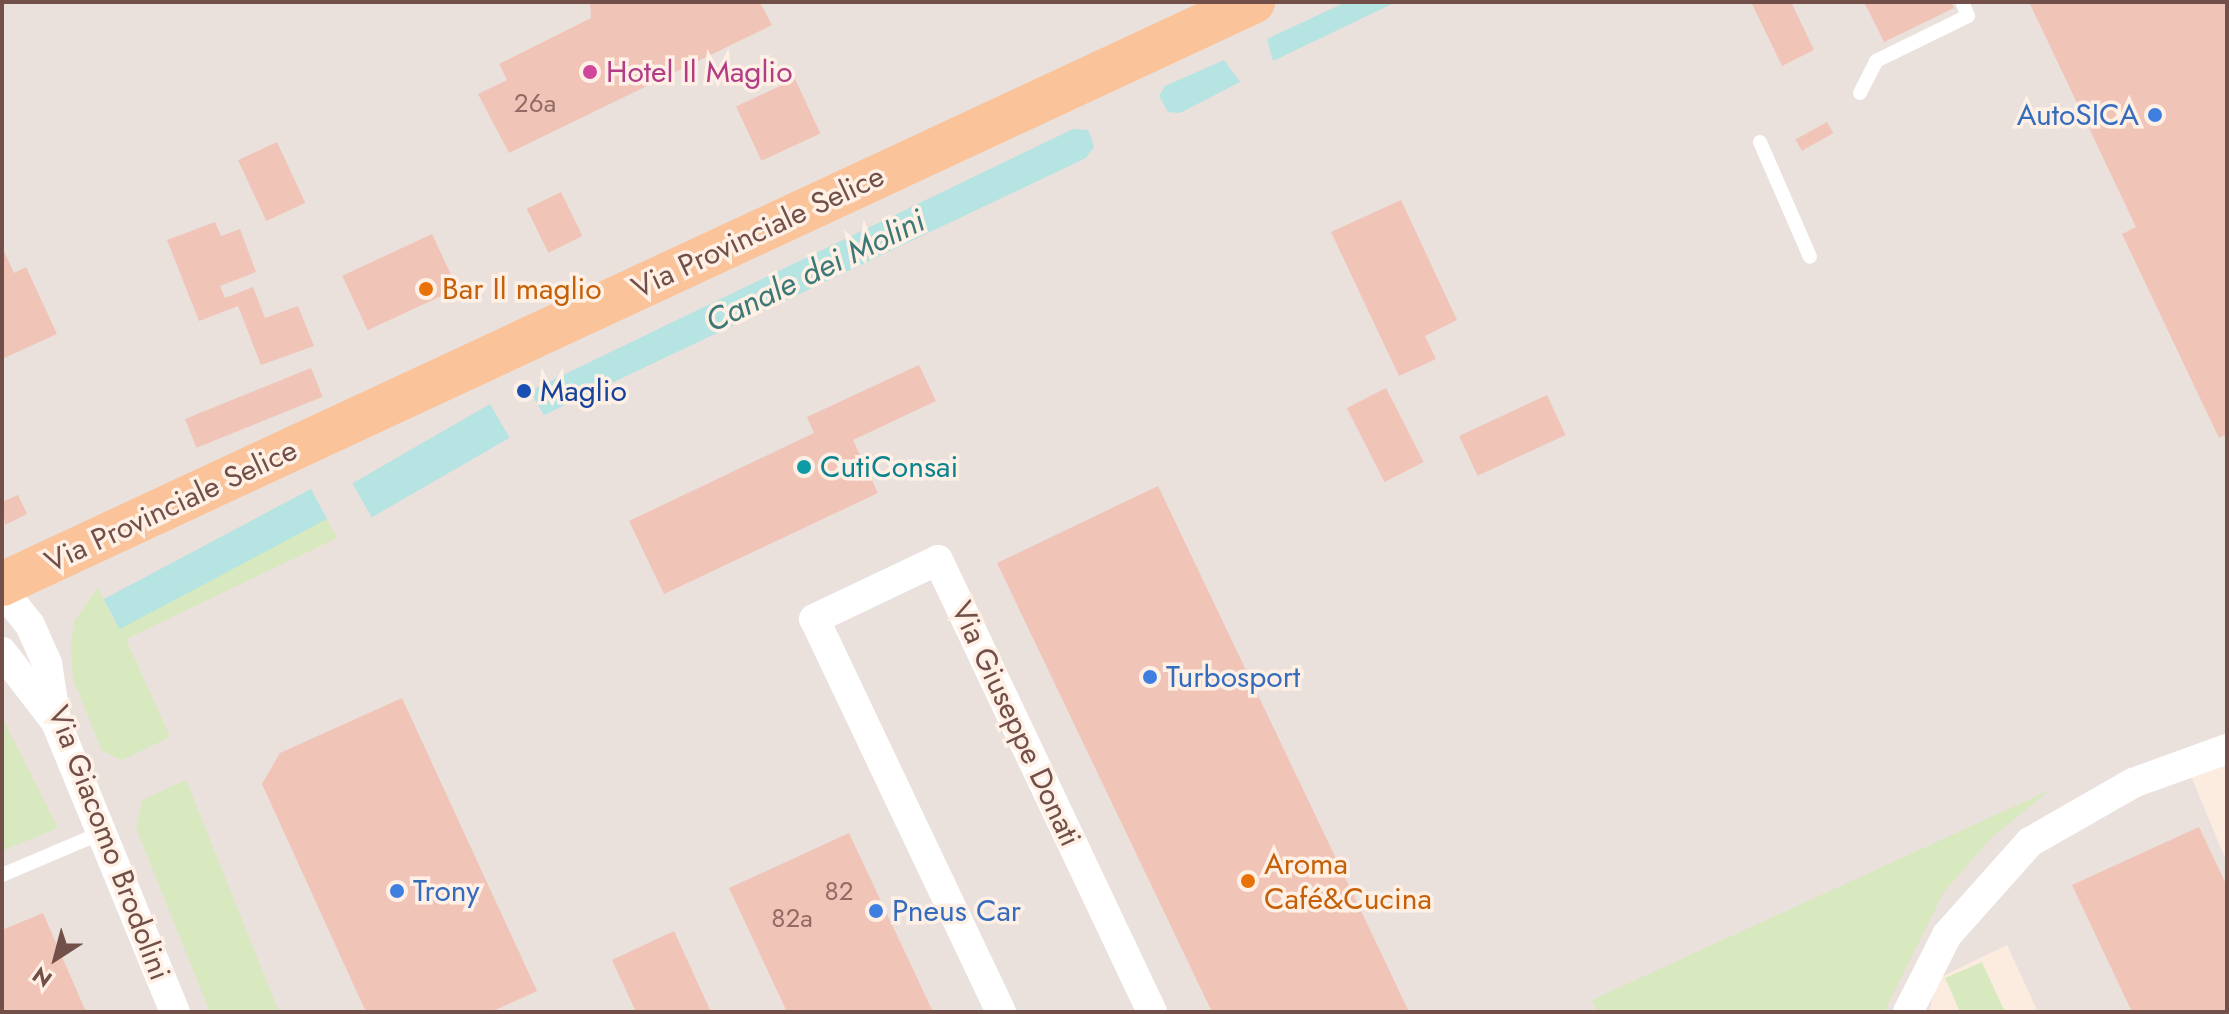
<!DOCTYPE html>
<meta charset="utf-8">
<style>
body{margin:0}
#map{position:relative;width:2229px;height:1014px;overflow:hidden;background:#fcece0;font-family:Jost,sans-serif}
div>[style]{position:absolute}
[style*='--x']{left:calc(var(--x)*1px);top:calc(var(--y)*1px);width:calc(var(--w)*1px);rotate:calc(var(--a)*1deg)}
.industrial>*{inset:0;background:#eae0dc}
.green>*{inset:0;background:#d8e9bf}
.water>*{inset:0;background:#b5e4e2;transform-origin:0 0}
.building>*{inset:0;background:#f1c4b8;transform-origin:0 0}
.lane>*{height:14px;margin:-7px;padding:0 7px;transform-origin:7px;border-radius:7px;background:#fff}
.street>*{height:30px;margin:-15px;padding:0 15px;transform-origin:15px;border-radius:15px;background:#fff}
.primary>*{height:44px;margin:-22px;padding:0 22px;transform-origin:22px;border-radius:22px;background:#fac399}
.dots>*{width:22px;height:22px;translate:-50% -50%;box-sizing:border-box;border:4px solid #fff0e6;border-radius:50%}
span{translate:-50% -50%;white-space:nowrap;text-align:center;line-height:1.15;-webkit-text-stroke:7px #fff0e6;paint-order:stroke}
.number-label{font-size:26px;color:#926c64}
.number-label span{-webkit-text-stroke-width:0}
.hotel-label{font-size:30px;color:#b23c85}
.left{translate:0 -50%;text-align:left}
.shop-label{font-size:30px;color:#366cbe}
.right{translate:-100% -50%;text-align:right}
.street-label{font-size:30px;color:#724f48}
.food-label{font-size:30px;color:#c56008}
.transit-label{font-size:30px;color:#164399}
.culture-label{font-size:30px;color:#0d838f}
.water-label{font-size:32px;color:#3c7876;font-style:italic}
.frame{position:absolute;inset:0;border:4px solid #724f48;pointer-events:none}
.north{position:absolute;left:16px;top:918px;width:80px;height:80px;-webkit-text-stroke:6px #fff0e6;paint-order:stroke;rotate:216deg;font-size:22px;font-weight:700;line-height:32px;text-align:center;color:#724f48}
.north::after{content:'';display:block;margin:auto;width:28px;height:36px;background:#724f48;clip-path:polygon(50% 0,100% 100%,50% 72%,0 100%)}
</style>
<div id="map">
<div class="industrial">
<i style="clip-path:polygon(2px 2px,2227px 2px,2227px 748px,2186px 764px,2227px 863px,2227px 1012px,2038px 1012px,2007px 945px,1937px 979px,1929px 1012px,2px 1012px)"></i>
</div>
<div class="green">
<i style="clip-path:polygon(327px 519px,337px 538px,126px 639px,170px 737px,122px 760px,102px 751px,73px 679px,71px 646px,74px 621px,98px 588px,115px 623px)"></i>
<i style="clip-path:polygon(2px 717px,58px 828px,2px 851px)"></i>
<i style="clip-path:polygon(186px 780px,279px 1012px,210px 1012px,136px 828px,142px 800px)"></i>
<i style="clip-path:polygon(2050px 790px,1991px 838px,1944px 892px,1884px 1012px,1598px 1012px,1592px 1000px)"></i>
<i style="clip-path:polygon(1982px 962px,2005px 1012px,1960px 1012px,1945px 978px)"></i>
</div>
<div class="water">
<i style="clip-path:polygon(1346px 2px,1396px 2px,1273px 61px,1267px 39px)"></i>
<i style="clip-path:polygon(1224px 60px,1240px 82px,1180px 113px,1168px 112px,1159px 96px,1165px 86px)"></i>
<i style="clip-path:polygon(1073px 129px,1088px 130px,1091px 137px,1094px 147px,1086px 158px,544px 415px,530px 391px)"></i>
<i style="left:490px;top:404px;width:39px;height:159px;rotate:60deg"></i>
<i style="left:311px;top:489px;width:34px;height:235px;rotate:62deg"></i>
</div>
<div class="building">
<i style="clip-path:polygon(590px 2px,760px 2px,772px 25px,509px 153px,478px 94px,507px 80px,499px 64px,591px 18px)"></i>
<i style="clip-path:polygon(1751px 2px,1791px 2px,1814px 50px,1782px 66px)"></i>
<i style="clip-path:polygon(1864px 2px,1951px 2px,1954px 8px,1884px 42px)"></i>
<i style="clip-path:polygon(2029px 2px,2227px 2px,2227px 434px,2219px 438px,2122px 234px,2136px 227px)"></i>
<i style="left:795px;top:79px;width:60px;height:65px;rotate:65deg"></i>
<i style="left:1827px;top:122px;width:13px;height:36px;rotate:61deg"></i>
<i style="left:277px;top:142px;width:67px;height:43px;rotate:65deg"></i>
<i style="left:561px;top:192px;width:49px;height:38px;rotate:64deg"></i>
<i style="clip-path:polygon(1401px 200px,1457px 320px,1425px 336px,1436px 359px,1399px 376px,1331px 232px)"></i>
<i style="clip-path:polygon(215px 222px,221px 236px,240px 229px,256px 272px,220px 286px,225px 298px,253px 287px,265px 318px,298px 306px,314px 346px,261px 365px,238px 306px,199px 321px,167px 240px)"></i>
<i style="left:432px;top:234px;width:60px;height:99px;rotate:65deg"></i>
<i style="clip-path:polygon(2px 247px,14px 273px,26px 267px,57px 334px,2px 359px)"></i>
<i style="clip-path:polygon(919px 365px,936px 401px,853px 440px,878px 493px,664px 594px,629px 521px,814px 433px,807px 417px)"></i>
<i style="left:311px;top:368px;width:31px;height:136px;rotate:68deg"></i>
<i style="left:1386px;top:388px;width:83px;height:44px;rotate:63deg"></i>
<i style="left:1547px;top:395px;width:44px;height:97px;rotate:65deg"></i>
<i style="clip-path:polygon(1158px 486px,1353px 894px,1409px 1012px,1212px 1012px,997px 563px)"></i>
<i style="clip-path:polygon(18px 495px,27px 514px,5px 525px,2px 502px)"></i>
<i style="clip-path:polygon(402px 698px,537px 991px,491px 1012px,366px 1012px,262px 784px,280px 753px)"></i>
<i style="clip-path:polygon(2199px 827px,2227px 886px,2227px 1012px,2132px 1012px,2072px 885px)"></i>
<i style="clip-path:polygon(849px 833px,933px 1012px,787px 1012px,729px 888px)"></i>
<i style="clip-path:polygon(43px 913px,86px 1012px,2px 1012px,2px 930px)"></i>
<i style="clip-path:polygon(674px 931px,711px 1012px,636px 1012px,612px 960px)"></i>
</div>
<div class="lane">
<i style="--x:1860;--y:93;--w:36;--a:-63"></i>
<i style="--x:1876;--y:61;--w:102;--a:-26.1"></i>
<i style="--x:1968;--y:16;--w:15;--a:-113"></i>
<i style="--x:1760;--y:142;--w:125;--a:66.5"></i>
<i style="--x:2;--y:875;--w:108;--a:-23"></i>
</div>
<div class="street">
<i style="--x:2;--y:590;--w:45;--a:51.3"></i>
<i style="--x:30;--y:625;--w:42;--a:65.9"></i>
<i style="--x:47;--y:663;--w:60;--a:81.3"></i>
<i style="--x:56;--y:722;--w:313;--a:67.7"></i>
<i style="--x:2;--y:652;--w:88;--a:52.4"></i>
<i style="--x:1001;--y:1012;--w:435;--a:-115.4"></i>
<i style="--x:814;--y:619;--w:137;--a:-25.4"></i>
<i style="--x:938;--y:560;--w:500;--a:64.66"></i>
<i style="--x:1908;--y:1012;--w:86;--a:-63.1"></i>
<i style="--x:1947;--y:935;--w:125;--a:-48.3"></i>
<i style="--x:2030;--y:842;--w:119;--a:-29.8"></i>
<i style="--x:2133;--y:783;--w:100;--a:-19.9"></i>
</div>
<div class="primary">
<i style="--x:2;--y:584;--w:1380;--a:-24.95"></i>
</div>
<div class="dots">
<i style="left:590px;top:72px;background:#d1479c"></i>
<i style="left:2155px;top:115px;background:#3f7fe0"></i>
<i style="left:426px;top:289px;background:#e8710a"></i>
<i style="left:524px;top:391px;background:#1a4fb4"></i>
<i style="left:804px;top:467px;background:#0f9aa8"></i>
<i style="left:1150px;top:677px;background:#3f7fe0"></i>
<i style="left:1248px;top:881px;background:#e8710a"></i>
<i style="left:397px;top:891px;background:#3f7fe0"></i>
<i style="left:876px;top:911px;background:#3f7fe0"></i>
</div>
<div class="number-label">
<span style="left:535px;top:104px">26a</span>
<span style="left:839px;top:892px">82</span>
<span style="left:792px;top:919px">82a</span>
</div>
<div class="hotel-label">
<span class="left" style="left:606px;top:72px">Hotel Il Maglio</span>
</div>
<div class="shop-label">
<span class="right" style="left:2139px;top:115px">AutoSICA</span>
<span class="left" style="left:1166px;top:677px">Turbosport</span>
<span class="left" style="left:413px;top:891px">Trony</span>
<span class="left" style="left:892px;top:911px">Pneus Car</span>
</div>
<div class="street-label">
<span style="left:758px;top:232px;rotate:-25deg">Via Provinciale Selice</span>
<span style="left:171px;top:506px;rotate:-25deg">Via Provinciale Selice</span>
<span style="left:1016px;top:724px;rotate:65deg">Via Giuseppe Donati</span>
<span style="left:109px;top:843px;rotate:69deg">Via Giacomo Brodolini</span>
</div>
<div class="food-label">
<span class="left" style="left:442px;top:289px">Bar Il maglio</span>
<span class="left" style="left:1264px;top:881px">Aroma<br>Café&amp;Cucina</span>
</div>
<div class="transit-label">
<span class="left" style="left:540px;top:391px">Maglio</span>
</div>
<div class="culture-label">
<span class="left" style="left:820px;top:467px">CutiConsai</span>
</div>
<div class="water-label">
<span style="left:815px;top:271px;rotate:-26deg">Canale dei Molini</span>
</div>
<div class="frame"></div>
<div class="north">N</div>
</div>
